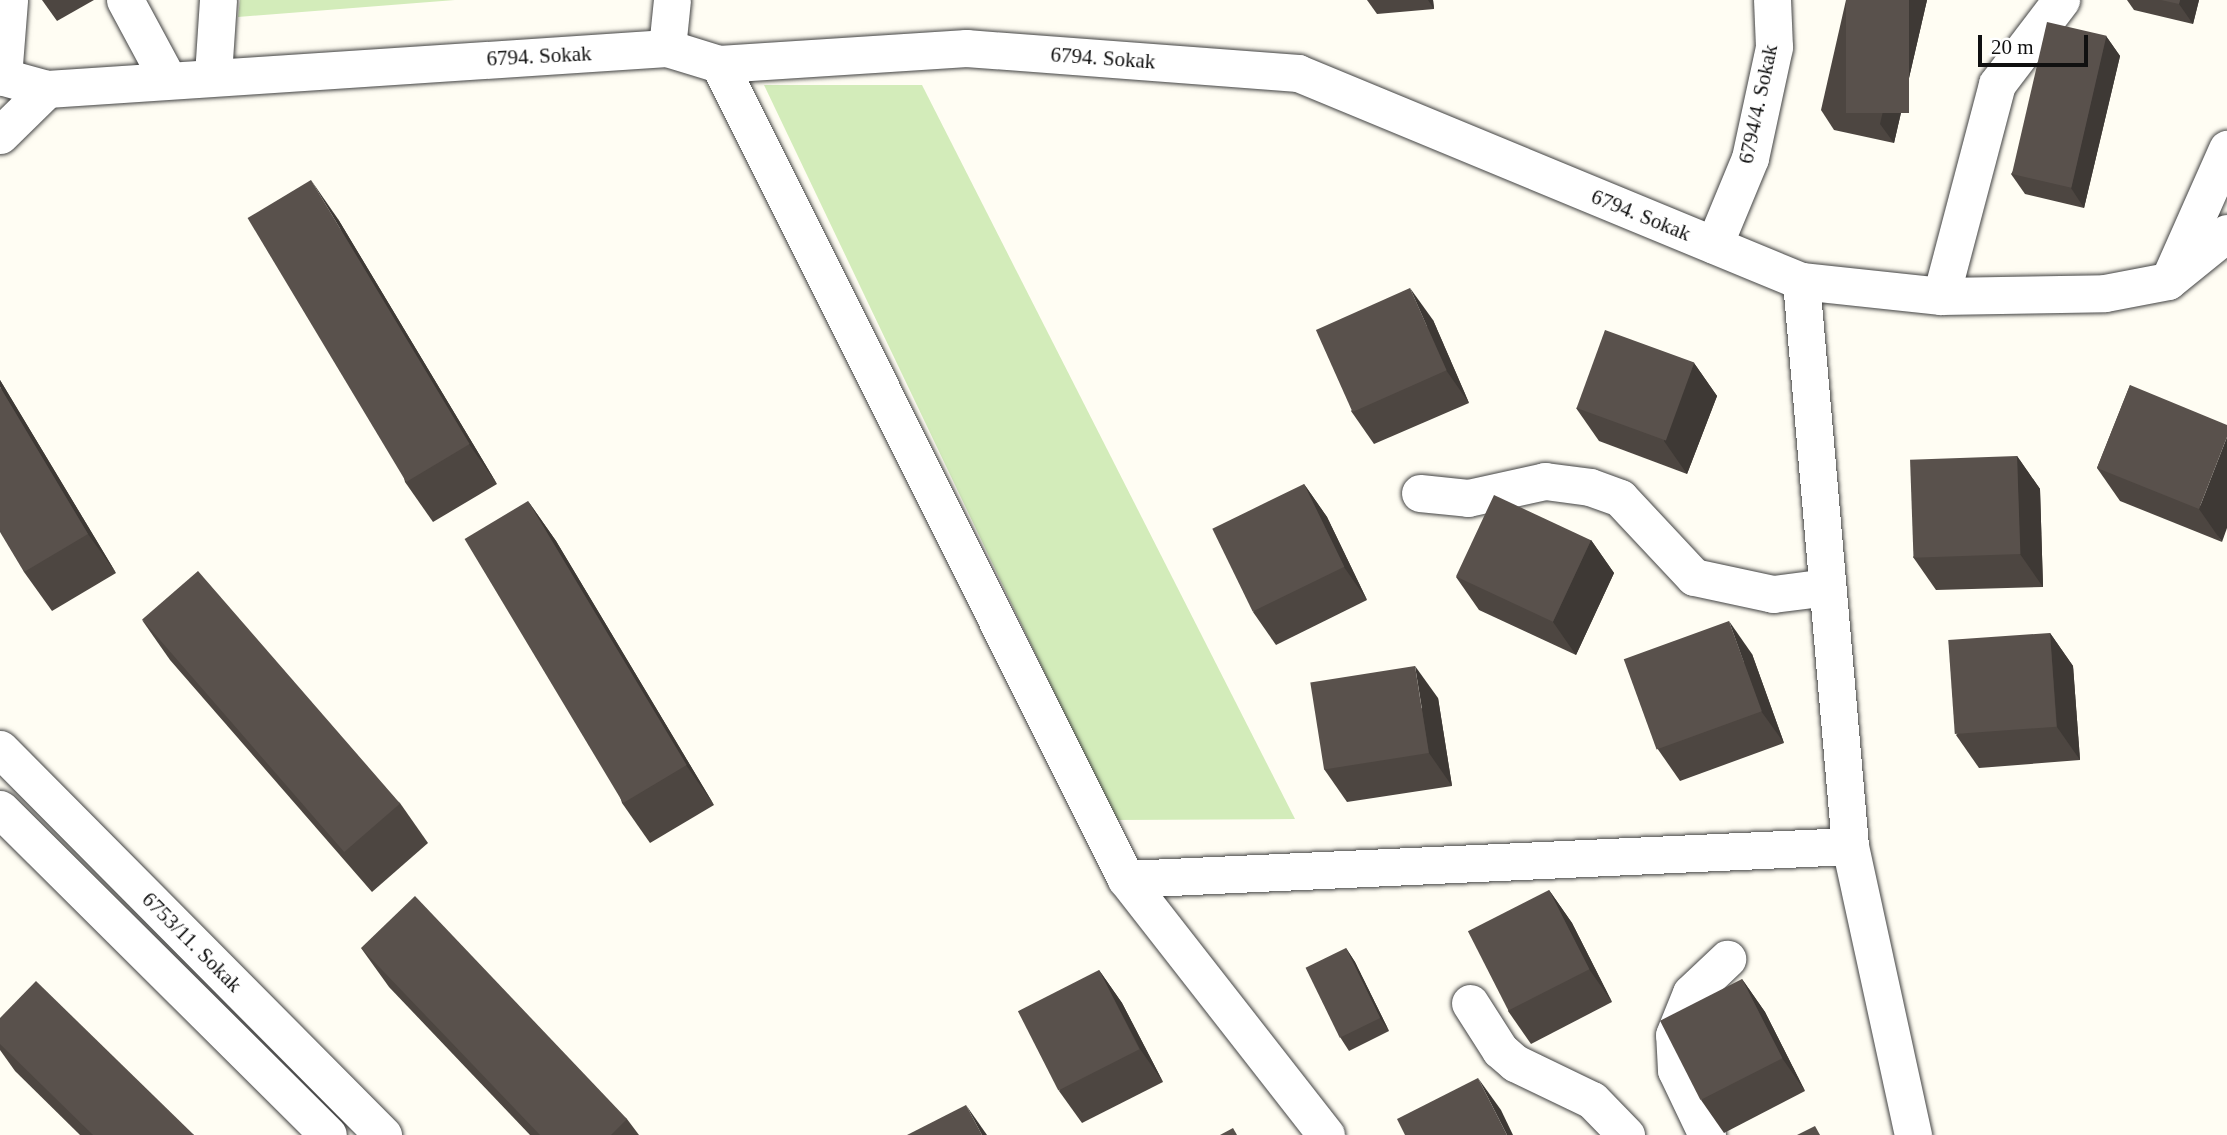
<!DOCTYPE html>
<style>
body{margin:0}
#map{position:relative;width:2227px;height:1135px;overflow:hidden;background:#fffdf3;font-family:Georgia,serif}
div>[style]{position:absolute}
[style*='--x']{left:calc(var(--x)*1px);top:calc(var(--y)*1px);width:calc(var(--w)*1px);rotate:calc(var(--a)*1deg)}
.green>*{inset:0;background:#d3ecba}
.roads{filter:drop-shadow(0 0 2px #434343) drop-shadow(0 0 2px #434343)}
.minor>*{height:37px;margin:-18.5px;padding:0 18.5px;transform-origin:18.5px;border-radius:18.5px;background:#fff}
.wall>*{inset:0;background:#4d4641}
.shaded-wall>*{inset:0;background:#3e3935}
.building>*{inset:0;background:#59514c;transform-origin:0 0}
span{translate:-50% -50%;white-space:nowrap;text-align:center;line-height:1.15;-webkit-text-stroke:7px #fff;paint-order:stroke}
.street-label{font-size:21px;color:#101010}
.scale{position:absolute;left:1978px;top:35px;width:110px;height:32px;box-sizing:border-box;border:4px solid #101010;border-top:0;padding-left:9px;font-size:21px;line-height:24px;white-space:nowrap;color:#101010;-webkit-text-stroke:5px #fff;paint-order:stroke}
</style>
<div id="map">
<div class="green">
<i style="clip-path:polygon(240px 0,455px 0,238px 17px)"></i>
<i style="clip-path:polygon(764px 85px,922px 85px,1295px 819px,1115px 820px)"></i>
</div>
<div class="roads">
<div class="minor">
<i style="--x:125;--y:0;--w:89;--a:61.7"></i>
<i style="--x:667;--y:48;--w:48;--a:-84.1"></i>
<i style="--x:719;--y:64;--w:911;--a:63.46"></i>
<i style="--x:1126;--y:879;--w:725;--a:-2.61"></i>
<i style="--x:213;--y:75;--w:75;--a:-86.2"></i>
<i style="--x:0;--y:76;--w:49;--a:15.5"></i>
<i style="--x:47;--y:89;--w:621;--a:-3.78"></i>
<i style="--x:667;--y:48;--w:54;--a:17.1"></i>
<i style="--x:719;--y:64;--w:248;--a:-3.7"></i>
<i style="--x:966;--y:48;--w:333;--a:4.3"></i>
<i style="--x:1298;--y:73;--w:544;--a:22.47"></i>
<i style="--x:1801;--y:281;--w:141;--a:6.1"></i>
<i style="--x:1941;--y:296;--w:164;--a:-1"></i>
<i style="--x:2105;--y:293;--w:64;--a:-10.8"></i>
<i style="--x:2168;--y:281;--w:76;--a:-39.1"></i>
<i style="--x:3;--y:77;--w:77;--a:-85.5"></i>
<i style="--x:0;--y:135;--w:66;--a:-44.4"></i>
<i style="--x:1714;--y:245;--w:94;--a:-67.5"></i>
<i style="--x:1750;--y:158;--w:114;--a:-77.8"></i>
<i style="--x:1774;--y:47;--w:47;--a:-92.4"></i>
<i style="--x:2172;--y:273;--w:136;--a:-66.1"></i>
<i style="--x:1801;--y:281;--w:567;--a:85.04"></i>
<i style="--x:1850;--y:846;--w:296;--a:77.7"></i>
<i style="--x:1941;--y:296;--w:219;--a:-75.2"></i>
<i style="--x:1997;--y:84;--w:106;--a:-52.7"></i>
<i style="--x:1420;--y:493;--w:48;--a:5.9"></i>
<i style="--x:1468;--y:498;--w:79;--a:-12.4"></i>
<i style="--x:1545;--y:481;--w:45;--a:7.6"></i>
<i style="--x:1590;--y:487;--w:32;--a:20"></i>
<i style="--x:1620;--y:498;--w:108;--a:46.9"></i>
<i style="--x:1694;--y:577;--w:81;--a:12.1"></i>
<i style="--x:1773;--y:594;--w:54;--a:-7.4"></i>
<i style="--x:0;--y:749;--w:544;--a:45.22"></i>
<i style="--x:0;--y:809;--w:462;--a:44.8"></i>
<i style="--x:1126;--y:879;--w:325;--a:52"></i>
<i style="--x:1470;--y:1003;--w:56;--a:57.4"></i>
<i style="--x:1500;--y:1050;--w:20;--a:41"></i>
<i style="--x:1515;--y:1063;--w:85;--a:25.7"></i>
<i style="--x:1592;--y:1100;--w:49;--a:45.8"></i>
<i style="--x:1707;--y:1135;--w:72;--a:-115.5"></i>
<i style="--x:1676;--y:1070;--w:35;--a:-93"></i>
<i style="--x:1674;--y:1035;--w:45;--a:-68"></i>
<i style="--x:1691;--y:993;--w:50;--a:-43.4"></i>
</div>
</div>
<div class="wall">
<i style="clip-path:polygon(42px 0,94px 0,57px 21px)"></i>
<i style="clip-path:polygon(1367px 0,1433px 0,1434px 9px,1377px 14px)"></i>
<i style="clip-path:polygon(1846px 0,1927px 0,1894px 143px,1834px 130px,1821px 110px)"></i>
<i style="clip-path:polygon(2127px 0,2199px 0,2193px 24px,2134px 10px)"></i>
<i style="clip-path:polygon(2106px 36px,2120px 56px,2084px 208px,2025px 194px,2011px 174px)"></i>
<i style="clip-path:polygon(338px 219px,497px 484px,433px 522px,405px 482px)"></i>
<i style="clip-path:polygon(1433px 320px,1469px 403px,1374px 444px,1351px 411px)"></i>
<i style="clip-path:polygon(1694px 363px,1717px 396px,1687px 474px,1599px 441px,1576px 408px)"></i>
<i style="clip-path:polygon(0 380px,116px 573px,52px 611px,24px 572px)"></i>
<i style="clip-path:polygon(2130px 385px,2222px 542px,2120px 501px,2097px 468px)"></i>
<i style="clip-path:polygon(2017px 456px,2040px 489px,2043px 587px,1936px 590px,1913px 557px)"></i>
<i style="clip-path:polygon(1304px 484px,1327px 517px,1367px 600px,1276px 645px,1253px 612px)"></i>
<i style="clip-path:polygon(528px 501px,556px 541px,714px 805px,650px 843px,622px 803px)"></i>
<i style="clip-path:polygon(1591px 540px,1614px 573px,1576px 655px,1479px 610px,1456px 577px)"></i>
<i style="clip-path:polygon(142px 620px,400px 803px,428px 843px,372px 892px,170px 660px)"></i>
<i style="clip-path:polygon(2050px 633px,2073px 666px,2080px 760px,1979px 768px,1956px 735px)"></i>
<i style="clip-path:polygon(1752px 654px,1784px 743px,1680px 781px,1657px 748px)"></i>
<i style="clip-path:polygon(1438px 698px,1452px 786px,1347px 802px,1324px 769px)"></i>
<i style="clip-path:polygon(1549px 890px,1572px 923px,1612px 1002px,1531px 1044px,1508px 1011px)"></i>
<i style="clip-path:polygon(361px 948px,627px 1119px,639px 1135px,530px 1135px,389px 987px)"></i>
<i style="clip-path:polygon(1346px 948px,1355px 962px,1389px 1031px,1349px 1051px,1340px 1037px)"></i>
<i style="clip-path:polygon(1099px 970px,1122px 1003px,1163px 1082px,1082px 1123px,1059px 1091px)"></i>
<i style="clip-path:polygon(1742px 979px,1765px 1012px,1805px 1091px,1724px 1133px,1701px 1100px)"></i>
<i style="clip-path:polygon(0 1018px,194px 1135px,80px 1135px,15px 1071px,0 1050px)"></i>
</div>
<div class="shaded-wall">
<i style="clip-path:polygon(1428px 0,1433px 0,1434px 9px)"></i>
<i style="clip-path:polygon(1909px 0,1927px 0,1894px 143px,1880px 124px)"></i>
<i style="clip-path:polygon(2180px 0,2199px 0,2193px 24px,2179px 4px)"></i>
<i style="clip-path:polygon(2106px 36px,2120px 56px,2084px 208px,2071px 188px)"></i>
<i style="clip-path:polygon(311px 180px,338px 219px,497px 484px,469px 444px)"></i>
<i style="clip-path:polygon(1410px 288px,1433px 320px,1469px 403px,1446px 370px)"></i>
<i style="clip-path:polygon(1694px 363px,1717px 396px,1687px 474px,1664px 441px)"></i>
<i style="clip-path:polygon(0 380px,116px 573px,88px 534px,0 387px)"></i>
<i style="clip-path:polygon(2227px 437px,2227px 528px,2222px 542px,2199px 509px)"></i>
<i style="clip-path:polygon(2017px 456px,2040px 489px,2043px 587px,2020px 554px)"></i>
<i style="clip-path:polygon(1304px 484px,1327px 517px,1367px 600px,1344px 567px)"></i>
<i style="clip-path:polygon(528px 501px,556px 541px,714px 805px,686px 765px)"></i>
<i style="clip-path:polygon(1591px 540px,1614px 573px,1576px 655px,1553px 622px)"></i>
<i style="clip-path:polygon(1729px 621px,1752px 654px,1784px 743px,1761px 711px)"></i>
<i style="clip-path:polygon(2050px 633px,2073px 666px,2080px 760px,2057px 727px)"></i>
<i style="clip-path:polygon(1415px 666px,1438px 698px,1452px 786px,1429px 753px)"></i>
<i style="clip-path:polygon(1549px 890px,1572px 923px,1612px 1002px,1589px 969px)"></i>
<i style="clip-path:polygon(1346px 948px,1355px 962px,1389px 1031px,1380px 1018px)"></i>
<i style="clip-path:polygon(1099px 970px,1122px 1003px,1163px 1082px,1140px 1049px)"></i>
<i style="clip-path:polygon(1742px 979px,1765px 1012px,1805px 1091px,1782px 1058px)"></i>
<i style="clip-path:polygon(1478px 1078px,1501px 1110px,1513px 1135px,1507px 1135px)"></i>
<i style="clip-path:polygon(966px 1105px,987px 1135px,982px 1135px)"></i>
</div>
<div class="building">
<i style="left:1846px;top:0;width:63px;height:113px"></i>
<i style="clip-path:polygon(2161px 0,2180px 0,2179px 4px)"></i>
<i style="left:2047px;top:22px;width:61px;height:156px;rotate:13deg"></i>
<i style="left:311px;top:180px;width:308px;height:74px;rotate:59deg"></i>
<i style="left:1410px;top:288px;width:90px;height:103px;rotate:66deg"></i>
<i style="left:1605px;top:330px;width:95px;height:83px;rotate:20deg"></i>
<i style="clip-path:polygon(2130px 385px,2227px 425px,2227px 437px,2199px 509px,2097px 468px)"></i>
<i style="clip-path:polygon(0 387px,88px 534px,24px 572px,0 532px)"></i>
<i style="left:2017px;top:456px;width:98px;height:107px;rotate:88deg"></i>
<i style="left:1304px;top:484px;width:92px;height:102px;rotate:64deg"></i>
<i style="left:1494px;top:495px;width:107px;height:90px;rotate:25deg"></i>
<i style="left:528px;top:501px;width:308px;height:74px;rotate:59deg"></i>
<i style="left:198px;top:571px;width:308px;height:74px;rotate:49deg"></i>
<i style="left:1729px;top:621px;width:96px;height:112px;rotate:70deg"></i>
<i style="left:2050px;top:633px;width:94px;height:102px;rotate:86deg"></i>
<i style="left:1415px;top:666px;width:88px;height:106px;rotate:81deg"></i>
<i style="left:1549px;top:890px;width:89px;height:91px;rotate:63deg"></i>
<i style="clip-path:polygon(415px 896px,627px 1119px,611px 1135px,540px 1135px,361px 948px)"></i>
<i style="left:1346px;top:948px;width:78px;height:45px;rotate:64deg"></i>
<i style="left:1099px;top:970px;width:89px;height:91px;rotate:63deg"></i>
<i style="left:1742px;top:979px;width:89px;height:92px;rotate:63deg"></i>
<i style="clip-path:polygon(36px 981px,194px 1135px,93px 1135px,0 1044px,0 1018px)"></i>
<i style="clip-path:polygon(1478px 1078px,1507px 1135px,1405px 1135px,1397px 1119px)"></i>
<i style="clip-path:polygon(966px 1105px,982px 1135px,907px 1135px)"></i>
<i style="clip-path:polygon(1815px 1126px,1820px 1135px,1797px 1135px)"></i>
<i style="clip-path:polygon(1233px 1128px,1237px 1135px,1220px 1135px)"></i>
</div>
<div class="street-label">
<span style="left:539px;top:56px;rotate:-3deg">6794. Sokak</span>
<span style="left:1103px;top:58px;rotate:4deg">6794. Sokak</span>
<span style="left:1758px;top:104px;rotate:-78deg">6794/4. Sokak</span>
<span style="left:1641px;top:215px;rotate:22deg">6794. Sokak</span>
<span style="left:192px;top:942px;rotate:45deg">6753/11. Sokak</span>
</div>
<div class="scale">20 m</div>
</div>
